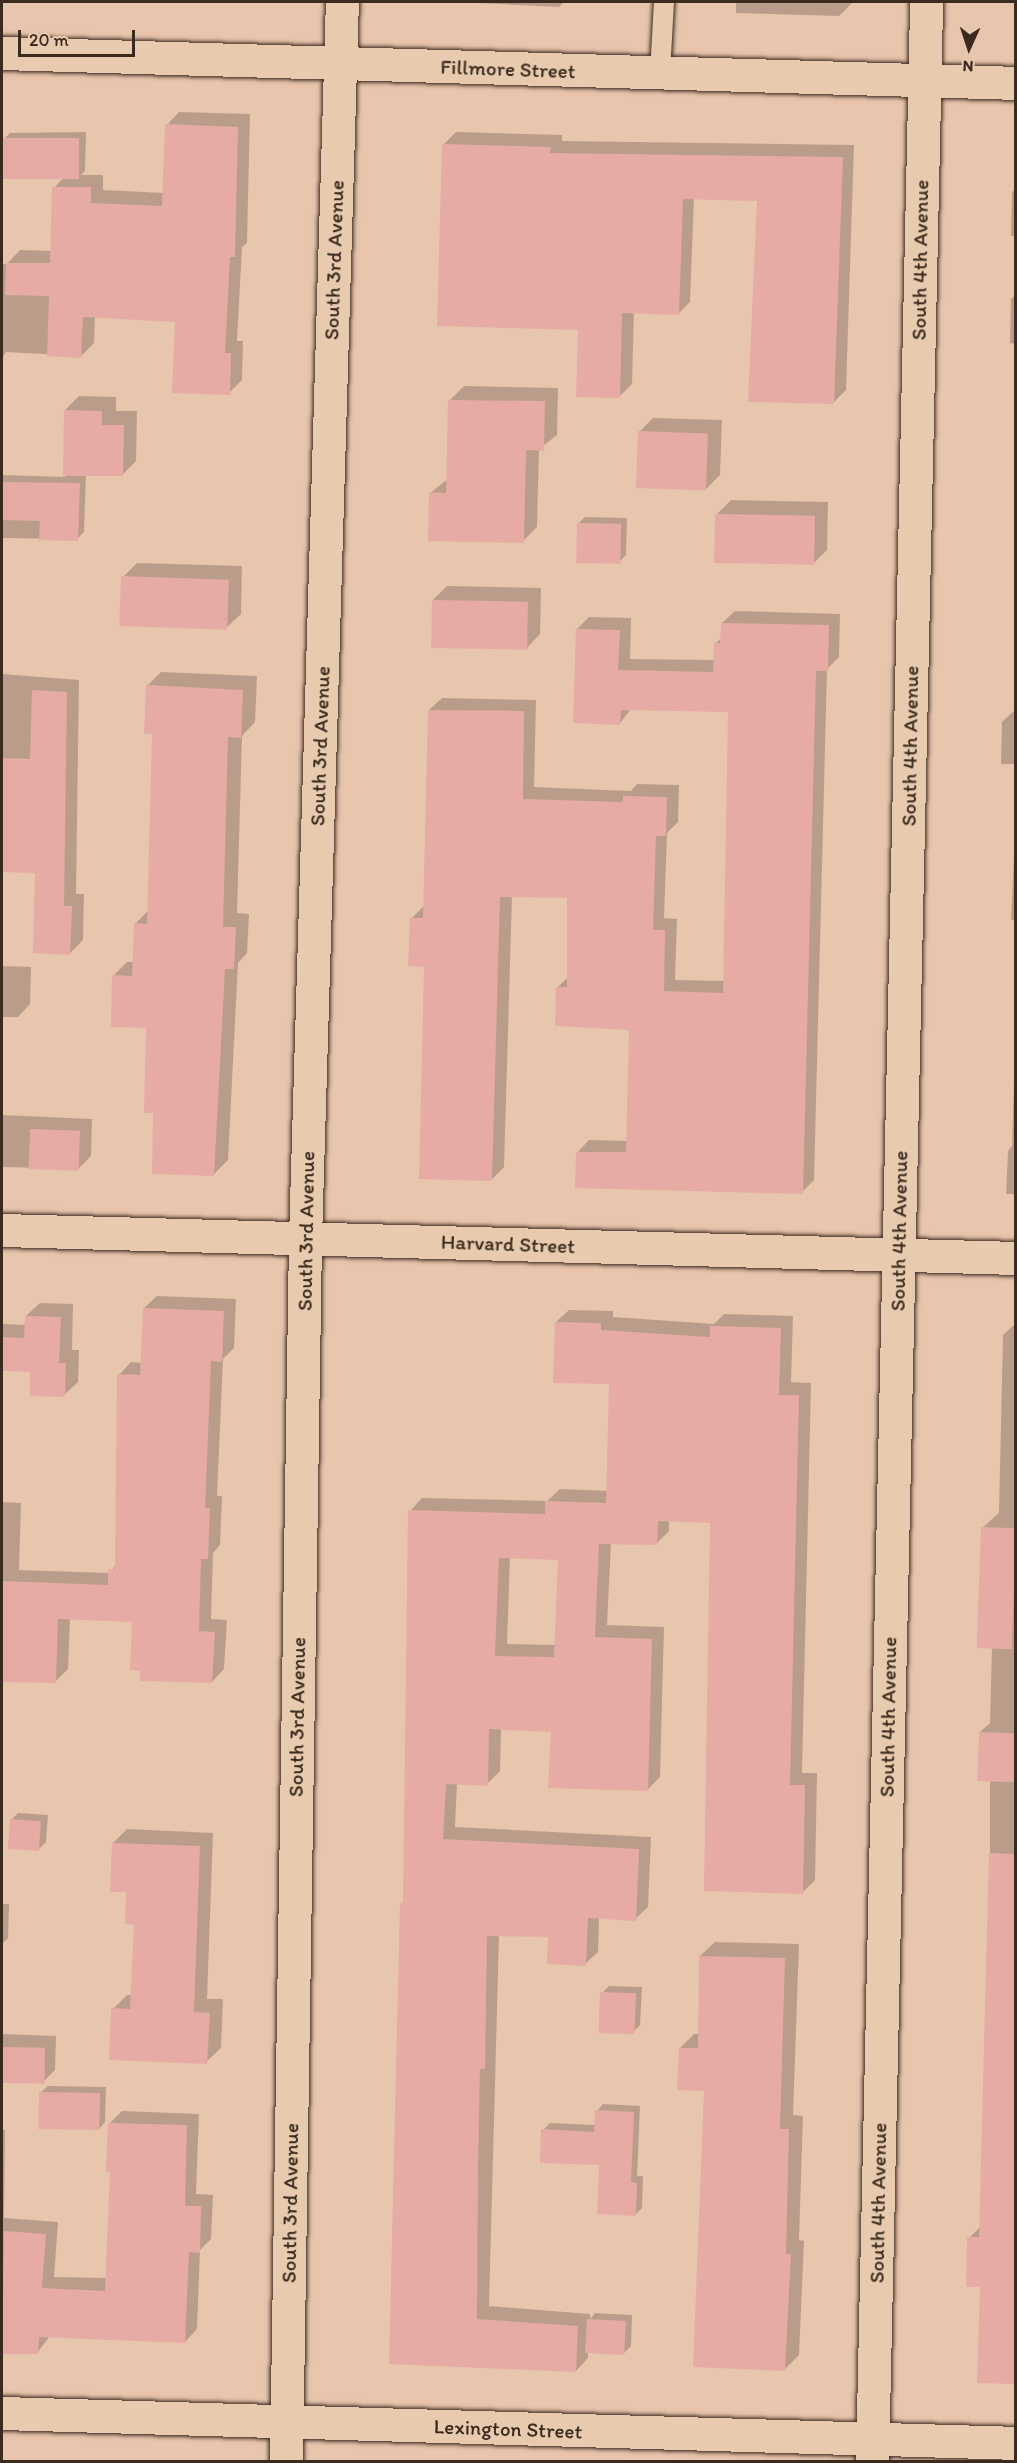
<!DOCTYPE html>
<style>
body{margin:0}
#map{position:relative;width:1017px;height:2463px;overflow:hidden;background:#e8c5ad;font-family:Itim,sans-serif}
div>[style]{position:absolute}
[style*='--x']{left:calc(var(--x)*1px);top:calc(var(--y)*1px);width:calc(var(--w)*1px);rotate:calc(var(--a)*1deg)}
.shadow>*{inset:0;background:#0003}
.building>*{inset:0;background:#e6aba4;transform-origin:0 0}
.roads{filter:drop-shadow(0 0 2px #3b2a1e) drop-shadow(0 0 2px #3b2a1e)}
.lane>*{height:20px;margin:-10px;padding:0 10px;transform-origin:10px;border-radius:10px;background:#e8cbaf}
.street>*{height:33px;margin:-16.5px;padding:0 16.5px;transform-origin:16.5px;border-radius:16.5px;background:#e8cbaf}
span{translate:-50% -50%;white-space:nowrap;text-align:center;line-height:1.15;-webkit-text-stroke:4.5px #e8cbaf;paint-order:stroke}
.street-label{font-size:21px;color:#3b2a1e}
.frame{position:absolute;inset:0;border:3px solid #3b2a1e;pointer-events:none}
.north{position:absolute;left:939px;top:18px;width:60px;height:60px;-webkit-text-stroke:4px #e8cbaf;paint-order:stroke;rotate:183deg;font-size:16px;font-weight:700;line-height:24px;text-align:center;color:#3b2a1e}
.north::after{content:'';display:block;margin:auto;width:21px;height:27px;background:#3b2a1e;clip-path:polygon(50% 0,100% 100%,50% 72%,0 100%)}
.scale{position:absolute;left:18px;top:30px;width:117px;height:27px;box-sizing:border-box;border:3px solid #3b2a1e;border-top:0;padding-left:8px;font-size:18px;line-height:21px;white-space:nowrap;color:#3b2a1e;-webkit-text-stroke:4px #e8cbaf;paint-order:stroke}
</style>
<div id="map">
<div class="shadow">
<i style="clip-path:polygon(458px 2px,564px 2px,559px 7px)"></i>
<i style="clip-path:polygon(736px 2px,853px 2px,839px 16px,736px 13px)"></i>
<i style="clip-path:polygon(179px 112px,250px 114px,247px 243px,242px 247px,237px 341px,243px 341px,242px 380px,229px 393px,177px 320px,95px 316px,94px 343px,81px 356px,6px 352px,2px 359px,2px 264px,7px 264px,20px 250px,52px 251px,54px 188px,64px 177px,3px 140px,10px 133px,86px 132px,85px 171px,81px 175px,103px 175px,103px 190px,164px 193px,167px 125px)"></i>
<i style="clip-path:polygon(456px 132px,562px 135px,562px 141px,854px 145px,846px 390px,834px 402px,759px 199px,694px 198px,690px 302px,678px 314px,634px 312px,632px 384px,620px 396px,580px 328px,444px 144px)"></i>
<i style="clip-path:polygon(1016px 189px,1016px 236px,1011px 236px,1012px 192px)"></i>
<i style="clip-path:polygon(1016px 295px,1016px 344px,1010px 343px,1011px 299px)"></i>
<i style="clip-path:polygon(464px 386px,558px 388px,557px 435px,539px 449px,537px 527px,523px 541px,430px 493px,448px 479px,450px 400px)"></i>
<i style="clip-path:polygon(79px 396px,116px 397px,116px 411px,137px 411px,136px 461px,122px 475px,86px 474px,84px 532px,77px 539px,2px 538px,2px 475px,65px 477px,65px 410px)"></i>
<i style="clip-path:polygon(653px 418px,722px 420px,720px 475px,706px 489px,639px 432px)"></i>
<i style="clip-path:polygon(731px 500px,828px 502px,827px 550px,813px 564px,717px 514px)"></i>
<i style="clip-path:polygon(585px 517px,627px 518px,626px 555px,619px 562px,578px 524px)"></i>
<i style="clip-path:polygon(137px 563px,242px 566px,241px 614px,226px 628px,123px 577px)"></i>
<i style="clip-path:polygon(447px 586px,541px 588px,540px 634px,526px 649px,433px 600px)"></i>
<i style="clip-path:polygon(735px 611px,840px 614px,839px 657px,827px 669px,814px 1180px,802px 1192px,577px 1153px,589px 1140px,628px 1141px,631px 1028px,558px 987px,568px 977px,569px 897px,512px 896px,504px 1167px,491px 1180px,412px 918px,424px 906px,429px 710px,442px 698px,536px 700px,534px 787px,631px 791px,637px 784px,679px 785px,678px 822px,667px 833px,664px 918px,677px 919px,675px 980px,725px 981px,730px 711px,632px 708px,620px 723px,577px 629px,589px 617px,631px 618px,630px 659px,715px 660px,715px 644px,722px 637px,722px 623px)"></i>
<i style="clip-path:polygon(161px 672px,257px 676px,255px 722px,242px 736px,237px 913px,249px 914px,247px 953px,238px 963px,228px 1160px,214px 1174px,168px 1022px,113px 976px,127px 962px,134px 962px,135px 924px,149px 910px,153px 732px,147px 686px)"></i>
<i style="clip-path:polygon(2px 674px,79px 680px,76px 894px,84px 894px,83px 940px,70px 953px,37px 872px,2px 870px)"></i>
<i style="clip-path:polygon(1016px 709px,1016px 768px,1014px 764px,1001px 764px,1002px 722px)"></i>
<i style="clip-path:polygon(1016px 813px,1016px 920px,1011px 920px)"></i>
<i style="clip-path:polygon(2px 966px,31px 967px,30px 1004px,18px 1017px,2px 1017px)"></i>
<i style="clip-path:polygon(1016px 1012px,1016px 1194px,1006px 1194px,1008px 1151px,1012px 1146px)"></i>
<i style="clip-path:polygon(2px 1115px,92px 1119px,91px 1156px,78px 1169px,2px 1167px)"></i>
<i style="clip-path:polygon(157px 1296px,236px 1299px,234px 1348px,223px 1359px,217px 1496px,222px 1496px,220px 1545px,213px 1553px,211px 1619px,227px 1620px,224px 1669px,212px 1682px,134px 1620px,70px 1618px,68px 1669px,55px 1682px,23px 1650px,2px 1649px,2px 1502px,21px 1503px,19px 1570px,110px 1573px,117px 1563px,119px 1375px,131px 1362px,142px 1363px,144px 1308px)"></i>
<i style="clip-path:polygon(40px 1303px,73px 1304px,72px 1350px,79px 1350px,78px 1382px,64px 1395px,32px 1370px,2px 1369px,2px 1324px,26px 1325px,26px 1316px)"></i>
<i style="clip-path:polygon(evenodd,569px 1310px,613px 1311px,613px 1317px,714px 1324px,724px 1314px,793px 1316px,791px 1382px,811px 1383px,802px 1773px,817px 1773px,815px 1880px,803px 1892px,711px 1522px,669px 1520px,669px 1531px,656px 1544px,611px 1543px,607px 1625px,664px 1627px,660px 1777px,647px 1790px,552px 1731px,501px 1728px,500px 1771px,487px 1784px,457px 1783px,455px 1827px,651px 1837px,648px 1907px,635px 1919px,599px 1917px,598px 1952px,585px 1964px,550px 1936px,499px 1935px,489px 2306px,590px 2314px,590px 2319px,595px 2313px,632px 2315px,631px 2346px,624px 2353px,588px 2351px,588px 2358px,576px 2371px,390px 2363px,401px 1904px,404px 1901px,410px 1511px,422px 1498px,547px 1501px,560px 1489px,608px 1491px,610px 1383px,556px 1322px,569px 1310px,510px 1557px,559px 1558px,556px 1645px,507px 1644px,510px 1557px)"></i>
<i style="clip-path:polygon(1016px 1323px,1016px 2382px,969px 2238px,981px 2226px,990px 1849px,990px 1780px,980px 1732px,990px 1723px,992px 1646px,982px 1528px,999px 1513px,1003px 1335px)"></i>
<i style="clip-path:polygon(18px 1813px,48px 1815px,46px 1842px,39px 1849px,11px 1820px)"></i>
<i style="clip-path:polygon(127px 1829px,213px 1833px,207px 1999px,223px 1999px,221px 2048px,206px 2062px,113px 2009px,127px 1995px,132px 1995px,135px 1923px,113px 1843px)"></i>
<i style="clip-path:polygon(2px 1904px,9px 1904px,8px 1938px,2px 1944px)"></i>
<i style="clip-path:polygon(715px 1942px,799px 1944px,793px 2115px,803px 2116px,799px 2240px,804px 2241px,799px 2355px,785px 2369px,706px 2089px,680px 2048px,694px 2034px,699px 2034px,700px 1956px)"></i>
<i style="clip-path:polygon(609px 1986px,642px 1987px,640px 2025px,633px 2032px,602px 1993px)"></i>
<i style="clip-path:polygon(2px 2034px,56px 2036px,55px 2070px,43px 2082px,2px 2080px)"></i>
<i style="clip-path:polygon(48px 2086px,106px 2087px,105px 2122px,99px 2129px,41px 2092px)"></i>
<i style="clip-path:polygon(603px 2104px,640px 2106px,637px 2176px,643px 2176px,642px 2208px,635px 2215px,600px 2163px,543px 2130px,550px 2123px,596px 2125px,597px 2111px)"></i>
<i style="clip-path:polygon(122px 2111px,199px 2114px,196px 2194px,213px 2195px,211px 2239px,200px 2250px,197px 2329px,185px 2342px,50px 2336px,37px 2353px,2px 2352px,2px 2130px,5px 2130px,4px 2218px,58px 2222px,54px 2277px,107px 2278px,112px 2171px,109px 2124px)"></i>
</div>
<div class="building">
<i style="clip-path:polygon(165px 124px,238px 127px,235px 257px,230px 257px,225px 353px,231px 353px,230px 395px,172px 393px,175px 322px,83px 317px,81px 358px,47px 356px,49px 296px,5px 295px,6px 263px,50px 263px,52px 187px,91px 187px,91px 203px,162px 206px)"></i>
<i style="left:79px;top:138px;width:41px;height:77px;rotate:90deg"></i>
<i style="clip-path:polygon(442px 144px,551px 147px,550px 153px,843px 157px,834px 404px,748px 402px,757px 201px,683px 199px,679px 315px,622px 313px,620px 398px,576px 397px,578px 330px,437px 326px)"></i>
<i style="clip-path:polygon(448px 400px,545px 401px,544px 451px,526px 450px,524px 543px,428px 541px,429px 492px,446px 493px)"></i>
<i style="clip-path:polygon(64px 410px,102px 411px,102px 425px,124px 425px,123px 476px,63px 476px)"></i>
<i style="left:638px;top:431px;width:70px;height:57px;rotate:2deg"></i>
<i style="clip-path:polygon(2px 482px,80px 483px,78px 541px,39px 540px,40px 521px,2px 520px)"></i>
<i style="left:715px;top:514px;width:100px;height:49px;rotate:1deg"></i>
<i style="left:577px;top:523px;width:44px;height:40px;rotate:1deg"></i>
<i style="left:121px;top:576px;width:108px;height:50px;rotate:2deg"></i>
<i style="left:432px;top:600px;width:96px;height:48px;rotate:1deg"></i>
<i style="clip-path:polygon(721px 623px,829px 625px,828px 671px,816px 671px,803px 1194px,575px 1188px,576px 1152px,626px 1152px,629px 1030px,555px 1026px,556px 987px,567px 987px,567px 898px,500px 897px,492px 1181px,419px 1179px,424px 967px,408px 966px,410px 918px,423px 918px,428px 710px,524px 711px,523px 799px,623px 802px,623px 796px,667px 797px,666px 836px,656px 836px,653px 930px,665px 930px,664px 991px,723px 993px,728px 712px,621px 710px,620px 725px,573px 723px,576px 629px,620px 630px,618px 670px,713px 672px,714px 643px,720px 643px)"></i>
<i style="clip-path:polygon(146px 685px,243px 690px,241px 738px,228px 737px,223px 927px,236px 927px,234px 969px,225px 969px,214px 1176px,152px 1174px,153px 1113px,144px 1113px,146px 1028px,111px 1027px,112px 975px,132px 976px,134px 923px,147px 924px,152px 734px,144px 734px)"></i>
<i style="clip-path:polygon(32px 690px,67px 692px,64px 906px,72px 906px,70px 955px,33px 953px,35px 873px,2px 872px,2px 758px,30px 759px)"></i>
<i style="left:30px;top:1129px;width:50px;height:40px;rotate:2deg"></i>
<i style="clip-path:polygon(143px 1308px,224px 1311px,222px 1362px,211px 1361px,205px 1508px,210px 1508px,208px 1559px,201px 1559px,199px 1631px,215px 1632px,212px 1683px,140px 1681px,140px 1671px,130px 1670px,132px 1622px,58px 1619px,56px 1683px,2px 1682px,2px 1581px,108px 1585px,108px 1569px,115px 1569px,117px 1374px,140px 1375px)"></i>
<i style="clip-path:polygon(25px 1316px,61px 1317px,59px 1363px,66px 1363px,65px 1397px,30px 1396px,30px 1372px,2px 1371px,2px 1337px,24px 1338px)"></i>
<i style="clip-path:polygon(evenodd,555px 1322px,601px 1323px,601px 1330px,710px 1337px,710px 1326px,781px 1328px,779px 1395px,799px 1395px,790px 1785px,805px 1785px,803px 1894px,704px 1891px,710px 1523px,658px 1521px,657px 1545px,599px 1544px,595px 1637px,652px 1639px,648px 1791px,548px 1788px,551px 1732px,489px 1729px,488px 1786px,446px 1784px,443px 1839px,639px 1849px,636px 1921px,588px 1918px,586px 1966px,547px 1964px,548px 1937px,487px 1936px,485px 2069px,480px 2069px,478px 2165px,477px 2319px,578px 2326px,576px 2372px,389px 2364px,400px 1903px,403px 1903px,408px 1510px,545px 1514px,545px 1501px,606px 1503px,609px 1384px,553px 1383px,555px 1322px,499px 1558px,558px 1560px,554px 1657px,495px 1656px,499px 1558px)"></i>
<i style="left:981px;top:1527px;width:35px;height:121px;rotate:2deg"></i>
<i style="left:979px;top:1732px;width:37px;height:49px;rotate:2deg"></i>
<i style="left:10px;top:1819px;width:31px;height:30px;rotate:4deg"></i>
<i style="clip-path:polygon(112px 1843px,200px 1846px,194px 2012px,210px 2013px,207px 2064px,109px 2060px,111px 2008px,130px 2009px,134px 1925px,125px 1924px,126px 1892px,110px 1892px)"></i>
<i style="clip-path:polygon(989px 1853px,1016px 1854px,1016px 2384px,977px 2383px,980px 2287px,966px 2287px,967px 2237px,979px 2237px)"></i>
<i style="clip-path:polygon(699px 1956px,785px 1958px,780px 2129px,789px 2129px,786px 2254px,791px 2254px,785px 2371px,693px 2367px,704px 2091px,677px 2090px,679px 2048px,698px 2048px)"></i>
<i style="left:600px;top:1992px;width:36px;height:41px;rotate:2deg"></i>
<i style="left:3px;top:2047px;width:42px;height:36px;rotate:1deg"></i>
<i style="left:39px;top:2092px;width:61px;height:37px;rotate:1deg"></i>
<i style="clip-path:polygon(595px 2110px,634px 2112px,631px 2182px,637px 2183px,636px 2216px,597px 2214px,599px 2165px,540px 2163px,541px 2129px,594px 2132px)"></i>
<i style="clip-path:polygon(108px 2123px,187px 2125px,185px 2206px,201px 2206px,200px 2253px,189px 2252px,185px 2343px,39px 2337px,38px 2354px,2px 2354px,4px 2231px,46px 2234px,42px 2288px,105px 2291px,110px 2172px,106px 2172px)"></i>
<i style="left:587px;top:2319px;width:39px;height:34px;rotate:3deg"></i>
</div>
<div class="roads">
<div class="lane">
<i style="--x:660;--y:73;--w:71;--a:-86.8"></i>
</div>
<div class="street">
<i style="--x:2;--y:53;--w:1014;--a:1.69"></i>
<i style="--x:2;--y:1230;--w:1014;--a:1.58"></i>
<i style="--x:2;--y:2413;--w:1014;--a:1.69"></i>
<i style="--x:286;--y:2462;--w:1224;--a:-89.11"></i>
<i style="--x:305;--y:1238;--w:1237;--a:-88.29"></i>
<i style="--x:872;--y:2462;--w:2461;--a:-88.74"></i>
</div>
</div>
<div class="street-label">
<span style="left:508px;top:69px;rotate:2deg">Fillmore Street</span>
<span style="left:334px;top:260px;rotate:-88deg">South 3rd Avenue</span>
<span style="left:920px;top:260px;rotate:-89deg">South 4th Avenue</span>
<span style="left:320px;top:746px;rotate:-88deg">South 3rd Avenue</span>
<span style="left:910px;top:746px;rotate:-89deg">South 4th Avenue</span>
<span style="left:306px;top:1231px;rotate:-89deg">South 3rd Avenue</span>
<span style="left:899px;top:1231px;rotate:-89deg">South 4th Avenue</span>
<span style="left:508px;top:1244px;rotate:2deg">Harvard Street</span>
<span style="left:297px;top:1717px;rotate:-89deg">South 3rd Avenue</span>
<span style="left:888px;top:1717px;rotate:-89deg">South 4th Avenue</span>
<span style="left:290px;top:2203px;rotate:-89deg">South 3rd Avenue</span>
<span style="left:878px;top:2203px;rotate:-89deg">South 4th Avenue</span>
<span style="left:508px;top:2429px;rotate:2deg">Lexington Street</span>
</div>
<div class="frame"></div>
<div class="north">N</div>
<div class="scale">20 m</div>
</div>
